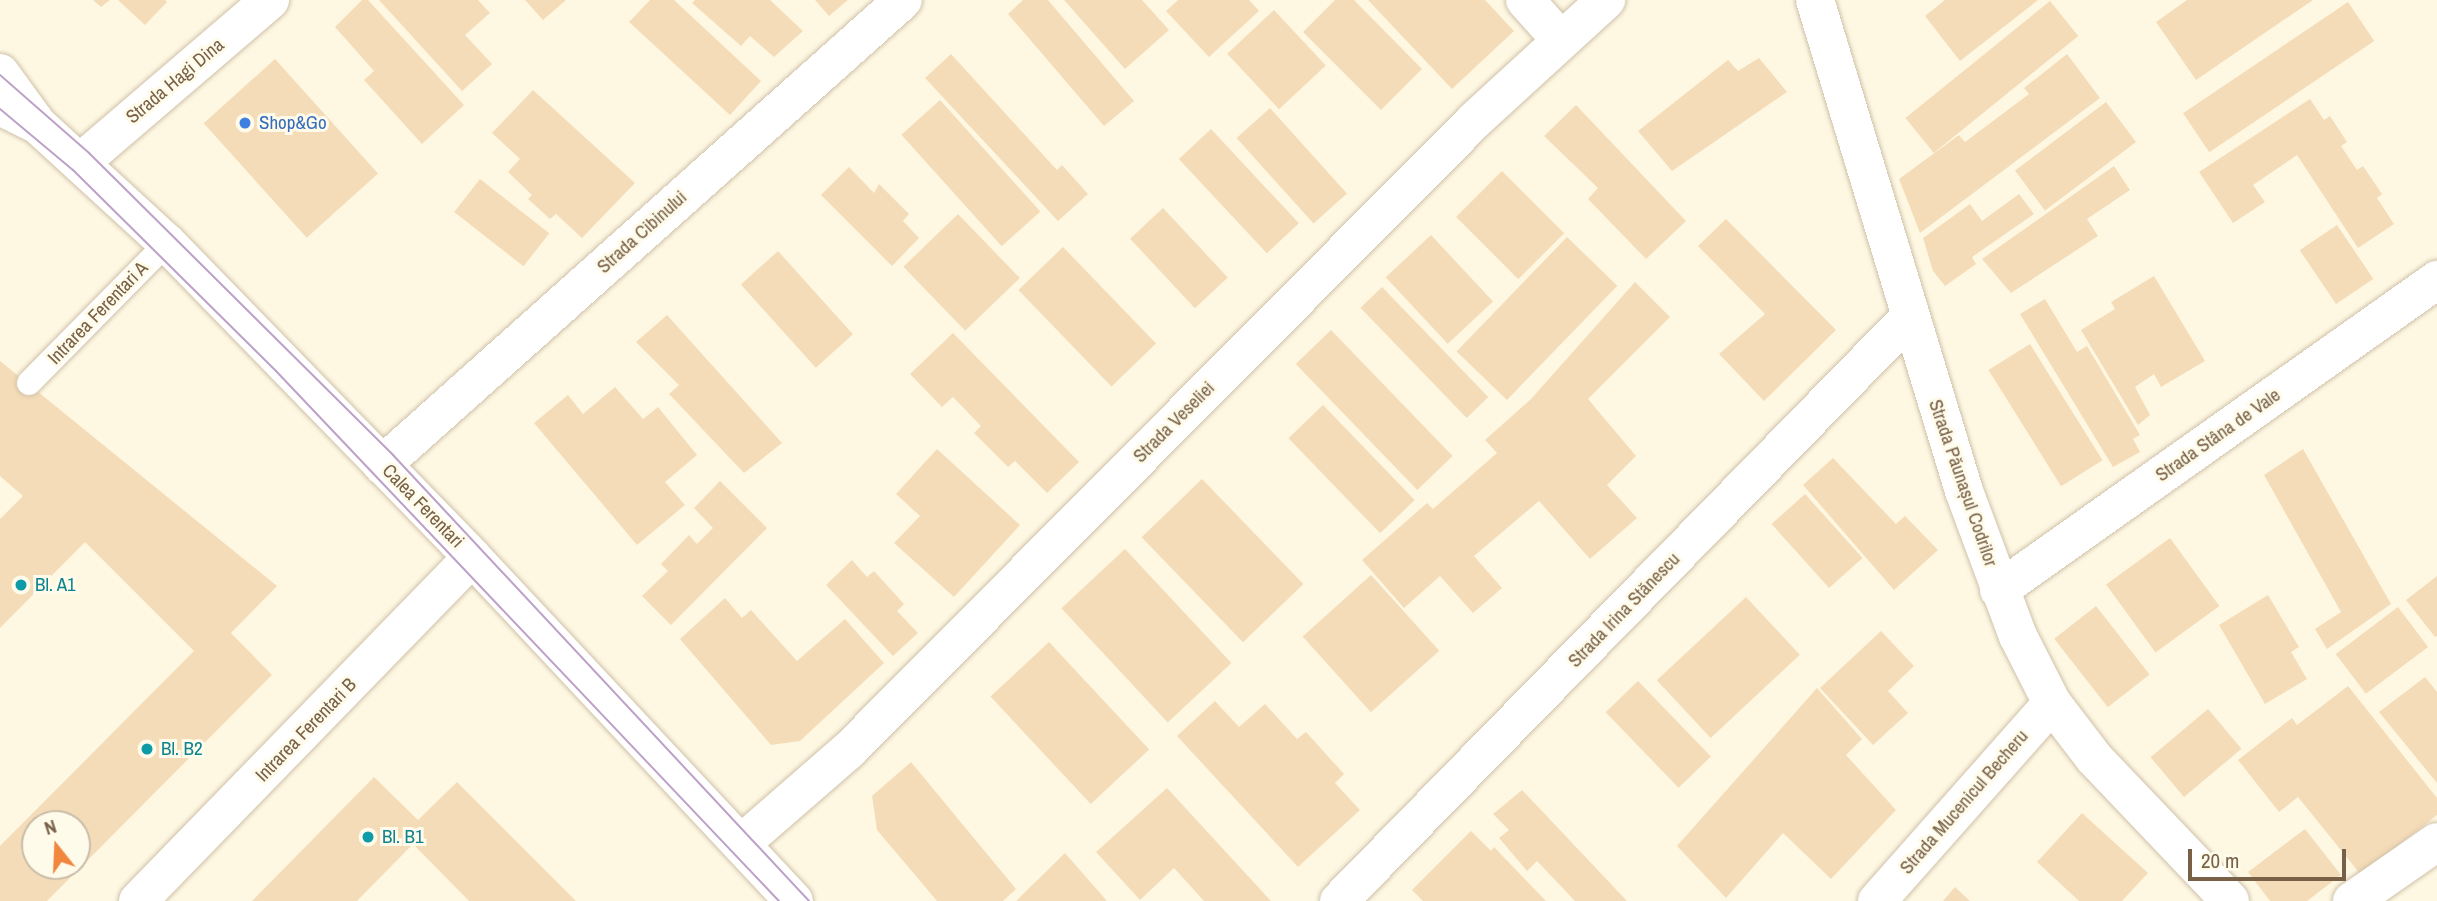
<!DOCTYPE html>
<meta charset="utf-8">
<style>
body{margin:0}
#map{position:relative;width:2437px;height:901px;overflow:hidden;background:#fef8e3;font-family:"Archivo Narrow",sans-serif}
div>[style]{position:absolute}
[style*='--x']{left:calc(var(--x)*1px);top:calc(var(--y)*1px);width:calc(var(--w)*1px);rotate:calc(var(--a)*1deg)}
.building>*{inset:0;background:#f5dcb8;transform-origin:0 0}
.roads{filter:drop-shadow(0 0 2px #d0c1a9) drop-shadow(0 0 2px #d0c1a9)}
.service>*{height:24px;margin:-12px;padding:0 12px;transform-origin:12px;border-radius:12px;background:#fff}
.minor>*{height:38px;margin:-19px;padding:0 19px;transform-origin:19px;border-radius:19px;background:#fff}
.tertiary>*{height:38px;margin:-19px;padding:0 19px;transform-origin:19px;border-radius:19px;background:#fff}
.secondary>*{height:38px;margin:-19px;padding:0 19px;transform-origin:19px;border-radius:19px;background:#fff}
.tram>*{height:2px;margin:-1px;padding:0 1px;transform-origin:1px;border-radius:1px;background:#bda1c8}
.dots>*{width:19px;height:19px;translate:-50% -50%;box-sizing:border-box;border:4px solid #fffbeb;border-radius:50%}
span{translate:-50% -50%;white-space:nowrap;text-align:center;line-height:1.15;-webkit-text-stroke:6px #fffbeb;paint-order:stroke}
.street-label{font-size:19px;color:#786147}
.shop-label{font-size:19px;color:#366cbe}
.left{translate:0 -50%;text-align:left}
.culture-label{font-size:19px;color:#0d838f}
.north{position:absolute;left:21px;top:810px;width:70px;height:70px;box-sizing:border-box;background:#fffbeb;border:2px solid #c9bda9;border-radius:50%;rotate:342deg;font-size:19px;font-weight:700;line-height:28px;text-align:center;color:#786147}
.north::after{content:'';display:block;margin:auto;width:24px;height:32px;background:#f1873f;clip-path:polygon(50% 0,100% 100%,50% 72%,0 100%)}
.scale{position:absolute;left:2188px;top:849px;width:158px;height:32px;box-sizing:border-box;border:4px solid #786147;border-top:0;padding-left:9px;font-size:21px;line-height:24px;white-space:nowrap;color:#786147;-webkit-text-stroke:5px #fffbeb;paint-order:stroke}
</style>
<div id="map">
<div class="building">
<i style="clip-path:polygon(93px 0,110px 0,101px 7px)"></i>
<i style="clip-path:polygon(118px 0,165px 0,167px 2px,145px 25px)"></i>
<i style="clip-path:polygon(362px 0,368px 0,464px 105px,422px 144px,364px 80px,374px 71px,335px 27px)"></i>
<i style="clip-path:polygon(379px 0,478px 0,490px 13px,465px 35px,492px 64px,462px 91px)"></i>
<i style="clip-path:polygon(525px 0,566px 0,543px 20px)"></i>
<i style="clip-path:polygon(650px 0,674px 0,761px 81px,730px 115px,629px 22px)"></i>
<i style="clip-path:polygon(695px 0,770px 0,803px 31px,774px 57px,750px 36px,741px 46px,692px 3px)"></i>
<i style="clip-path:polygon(815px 0,848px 0,829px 16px)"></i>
<i style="clip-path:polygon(1023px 0,1048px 0,1134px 101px,1104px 126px,1008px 14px)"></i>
<i style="clip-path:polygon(1064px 0,1142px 0,1169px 30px,1125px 69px)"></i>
<i style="clip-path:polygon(1178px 0,1249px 0,1259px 11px,1209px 57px,1166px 11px)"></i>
<i style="clip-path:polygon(1335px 0,1354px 0,1422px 69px,1381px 110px,1303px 32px)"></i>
<i style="clip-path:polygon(1368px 0,1485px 0,1514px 31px,1452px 89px)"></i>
<i style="clip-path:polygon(1945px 0,2038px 0,1960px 61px,1925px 16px)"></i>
<i style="clip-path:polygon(2187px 0,2313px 0,2196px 80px,2156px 22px)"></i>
<i style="left:2050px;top:1px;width:45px;height:186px;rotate:51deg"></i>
<i style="left:2348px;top:2px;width:47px;height:199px;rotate:56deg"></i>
<i style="left:1274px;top:10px;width:76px;height:64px;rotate:47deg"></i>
<i style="clip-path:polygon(951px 54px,1057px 170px,1062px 165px,1088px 194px,1058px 221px,925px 78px)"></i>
<i style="clip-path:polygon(2067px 54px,2100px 98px,1920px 233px,1899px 179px,1959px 135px,1965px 142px,2029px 94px,2024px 88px)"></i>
<i style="clip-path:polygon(1759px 58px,1787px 92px,1672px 171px,1638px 131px,1728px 60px,1738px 71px)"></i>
<i style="left:275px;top:59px;width:154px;height:96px;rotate:48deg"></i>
<i style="clip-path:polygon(533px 90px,635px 183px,582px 238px,556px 214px,550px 219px,528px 199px,532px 195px,508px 172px,520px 159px,492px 133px)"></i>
<i style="clip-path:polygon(2310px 99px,2324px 120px,2330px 116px,2347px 142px,2341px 146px,2357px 170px,2363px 166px,2382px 194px,2377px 198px,2394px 224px,2358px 248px,2297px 155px,2253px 185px,2265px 202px,2233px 223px,2199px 172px)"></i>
<i style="left:940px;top:100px;width:150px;height:52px;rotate:48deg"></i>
<i style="left:2106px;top:102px;width:50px;height:114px;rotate:53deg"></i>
<i style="clip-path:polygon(1576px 105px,1686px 221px,1646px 259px,1588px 199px,1598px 188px,1544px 136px)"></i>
<i style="left:1270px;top:108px;width:115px;height:45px;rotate:48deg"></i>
<i style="left:1211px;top:129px;width:129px;height:44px;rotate:47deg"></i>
<i style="clip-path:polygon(2114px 166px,2130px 190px,2087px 219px,2098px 236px,2011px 293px,1982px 259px)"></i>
<i style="clip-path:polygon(849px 167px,874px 193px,879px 184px,909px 214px,903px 221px,919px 238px,892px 266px,821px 195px)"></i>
<i style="left:1502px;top:171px;width:88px;height:65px;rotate:45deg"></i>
<i style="left:480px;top:179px;width:88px;height:42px;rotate:38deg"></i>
<i style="clip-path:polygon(2019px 194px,2034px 214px,1972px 257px,1976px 264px,1945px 286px,1933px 271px,1923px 238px,1970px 204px,1982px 221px)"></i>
<i style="left:1163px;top:208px;width:95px;height:45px;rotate:47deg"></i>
<i style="left:958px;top:214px;width:89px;height:76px;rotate:46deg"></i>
<i style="clip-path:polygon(1726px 219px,1836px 330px,1764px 401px,1719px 354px,1765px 314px,1698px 246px)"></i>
<i style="left:2337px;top:225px;width:65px;height:45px;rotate:56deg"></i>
<i style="left:1431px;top:235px;width:91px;height:62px;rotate:47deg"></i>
<i style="left:1567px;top:237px;width:70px;height:159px;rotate:44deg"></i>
<i style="left:1063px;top:247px;width:134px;height:62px;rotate:46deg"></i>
<i style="left:778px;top:251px;width:112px;height:50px;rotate:48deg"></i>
<i style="clip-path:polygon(2154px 276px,2205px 361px,2161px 387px,2154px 374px,2135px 387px,2150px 415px,2138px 425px,2081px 330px,2115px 309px,2111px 302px)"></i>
<i style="clip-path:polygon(1635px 282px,1670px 317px,1588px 399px,1636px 456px,1607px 485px,1637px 518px,1590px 559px,1539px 501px,1474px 556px,1502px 588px,1473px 613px,1440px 576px,1404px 608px,1362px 560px,1427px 503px,1433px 509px,1497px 453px,1485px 440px,1531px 399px)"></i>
<i style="left:1382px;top:287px;width:153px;height:30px;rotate:46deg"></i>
<i style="clip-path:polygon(2045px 299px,2077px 352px,2087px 346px,2140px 435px,2133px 439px,2140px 452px,2113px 467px,2020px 314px)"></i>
<i style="clip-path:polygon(667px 315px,782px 443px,744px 473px,669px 394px,679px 385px,636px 342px)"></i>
<i style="left:1331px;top:330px;width:175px;height:49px;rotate:46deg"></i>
<i style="clip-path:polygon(953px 333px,1079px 462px,1047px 493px,1015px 461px,1008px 467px,974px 433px,981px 426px,953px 397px,942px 407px,910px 374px)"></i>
<i style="left:2030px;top:344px;width:137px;height:49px;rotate:58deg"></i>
<i style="clip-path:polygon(evenodd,0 361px,277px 586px,231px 633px,272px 675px,47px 901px,0 901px,0 846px,194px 651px,85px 542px,0 628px,0 519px,23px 496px,0 476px,0 361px,35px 824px,77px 824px,77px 866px,35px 866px,35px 824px)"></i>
<i style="clip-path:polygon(615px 387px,643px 419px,658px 407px,697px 455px,665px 482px,685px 505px,637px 545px,534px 423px,568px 395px,583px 414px)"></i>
<i style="left:1323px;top:405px;width:132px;height:48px;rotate:46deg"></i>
<i style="clip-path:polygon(937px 449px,1020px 525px,954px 597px,894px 543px,920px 516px,896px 494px)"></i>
<i style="clip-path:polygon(2303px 449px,2391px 604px,2327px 649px,2315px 629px,2341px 612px,2264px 475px)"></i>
<i style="clip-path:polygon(1833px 458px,1896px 524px,1905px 516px,1938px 550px,1894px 590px,1803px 485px)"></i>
<i style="left:1202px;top:479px;width:146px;height:84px;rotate:46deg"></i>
<i style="clip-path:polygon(720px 481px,767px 528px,671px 625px,642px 596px,668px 571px,661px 564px,689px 535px,697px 544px,713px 528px,694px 508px)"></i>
<i style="left:1805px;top:494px;width:86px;height:45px;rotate:48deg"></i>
<i style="left:2170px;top:538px;width:84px;height:79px;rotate:54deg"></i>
<i style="left:1125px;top:549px;width:156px;height:87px;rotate:47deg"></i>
<i style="clip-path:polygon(852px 560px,867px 577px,874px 571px,904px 604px,897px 611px,918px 633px,893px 656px,826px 585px)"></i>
<i style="left:1371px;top:575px;width:102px;height:92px;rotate:48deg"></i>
<i style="clip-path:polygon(2437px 576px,2437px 636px,2435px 637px,2406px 600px)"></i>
<i style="clip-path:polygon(2268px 595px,2299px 647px,2291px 652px,2307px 679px,2265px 704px,2219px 625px)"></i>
<i style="left:1746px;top:597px;width:79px;height:122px;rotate:47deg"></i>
<i style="clip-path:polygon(725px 598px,742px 618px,751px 610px,797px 661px,845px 619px,884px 663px,800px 741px,771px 745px,680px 639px)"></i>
<i style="left:2096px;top:606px;width:87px;height:53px;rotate:52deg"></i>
<i style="left:2398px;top:607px;width:50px;height:78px;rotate:53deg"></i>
<i style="clip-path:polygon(1881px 631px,1914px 666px,1888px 691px,1908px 713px,1873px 745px,1820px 688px)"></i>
<i style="left:1049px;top:642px;width:147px;height:80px;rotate:47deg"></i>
<i style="clip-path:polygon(2425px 677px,2437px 692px,2437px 783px,2379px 712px)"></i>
<i style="left:1638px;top:681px;width:105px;height:45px;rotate:46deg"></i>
<i style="clip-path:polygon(2348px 686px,2437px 798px,2437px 815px,2361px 875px,2298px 797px,2279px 812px,2238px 760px,2292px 718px,2297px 725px)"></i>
<i style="clip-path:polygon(1817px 688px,1862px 739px,1846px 755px,1896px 810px,1831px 879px,1783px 833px,1726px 898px,1677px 846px)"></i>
<i style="clip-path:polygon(1215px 701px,1239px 727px,1265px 704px,1297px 739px,1306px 732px,1344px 774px,1335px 783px,1360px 810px,1298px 867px,1177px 736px)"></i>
<i style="left:2208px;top:709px;width:52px;height:75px;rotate:50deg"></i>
<i style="clip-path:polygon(911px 762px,1016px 889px,1003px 901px,937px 901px,877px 830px,872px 796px)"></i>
<i style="clip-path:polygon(374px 777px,418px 820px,457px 782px,576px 901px,469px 901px,413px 844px,357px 901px,252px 901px)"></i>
<i style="clip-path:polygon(1167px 788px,1271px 901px,1204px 901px,1174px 868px,1140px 900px,1096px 852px)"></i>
<i style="clip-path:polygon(1522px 790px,1627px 901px,1575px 901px,1537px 861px,1527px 871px,1499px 838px,1509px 830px,1493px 814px)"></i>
<i style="clip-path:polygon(2082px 813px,2148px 873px,2122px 901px,2079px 901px,2037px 862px)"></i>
<i style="clip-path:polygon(2305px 829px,2341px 875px,2307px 901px,2270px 901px,2248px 872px)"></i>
<i style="clip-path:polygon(1471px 831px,1491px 851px,1494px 847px,1546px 901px,1423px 901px,1412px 890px)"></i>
<i style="clip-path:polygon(1065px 853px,1107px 901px,1016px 901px)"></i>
<i style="clip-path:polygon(1955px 887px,1970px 901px,1943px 901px)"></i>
</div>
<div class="roads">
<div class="service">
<i style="--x:29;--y:383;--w:197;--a:-45.4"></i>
</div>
<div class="minor">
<i style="--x:1525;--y:0;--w:52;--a:48.1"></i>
<i style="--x:1815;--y:0;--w:513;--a:73.12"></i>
<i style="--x:1964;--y:491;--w:155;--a:69.6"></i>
<i style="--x:2018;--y:636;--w:75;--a:63.1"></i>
<i style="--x:2052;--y:703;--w:69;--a:52.6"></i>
<i style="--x:2094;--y:758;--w:197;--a:46.4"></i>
<i style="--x:81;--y:162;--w:249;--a:-40.6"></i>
<i style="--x:382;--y:465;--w:698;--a:-41.75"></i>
<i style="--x:1999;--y:590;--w:537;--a:-35.29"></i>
<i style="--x:138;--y:901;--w:479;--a:-45.8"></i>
<i style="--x:1339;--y:901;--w:815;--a:-45.65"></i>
<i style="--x:1877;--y:901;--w:264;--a:-48.5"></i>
<i style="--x:2352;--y:901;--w:103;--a:-34.8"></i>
</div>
<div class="tertiary">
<i style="--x:742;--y:843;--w:143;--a:-41"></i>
<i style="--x:850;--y:749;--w:887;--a:-45.18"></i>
<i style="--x:1475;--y:120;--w:178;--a:-42.5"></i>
</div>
<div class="secondary">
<i style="--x:0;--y:73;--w:59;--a:53.9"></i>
<i style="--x:0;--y:106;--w:42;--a:26.6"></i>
<i style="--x:38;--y:125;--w:175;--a:42.5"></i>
<i style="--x:167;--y:243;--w:438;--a:45.8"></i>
<i style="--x:472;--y:557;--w:471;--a:46.9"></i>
</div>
</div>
<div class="tram">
<i style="--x:0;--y:75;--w:118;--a:41.2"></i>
<i style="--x:89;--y:153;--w:429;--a:44.8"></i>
<i style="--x:393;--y:455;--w:610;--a:46.99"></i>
<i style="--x:0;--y:109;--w:95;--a:39.9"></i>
<i style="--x:73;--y:170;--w:286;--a:44.7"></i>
<i style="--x:276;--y:371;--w:731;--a:46.5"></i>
</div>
<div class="dots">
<i style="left:245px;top:123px;background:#3f7fe0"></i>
<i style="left:21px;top:585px;background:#0f9aa8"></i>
<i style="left:147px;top:749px;background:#0f9aa8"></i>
<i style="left:368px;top:837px;background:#0f9aa8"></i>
</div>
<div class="street-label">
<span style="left:175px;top:81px;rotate:-40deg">Strada Hagi Dina</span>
<span style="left:642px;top:232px;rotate:-42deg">Strada Cibinului</span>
<span style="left:98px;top:313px;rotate:-46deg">Intrarea Ferentari A</span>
<span style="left:1174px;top:422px;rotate:-45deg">Strada Veseliei</span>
<span style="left:2218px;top:435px;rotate:-35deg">Strada Stâna de Vale</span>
<span style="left:1963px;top:483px;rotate:71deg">Strada Păunașul Codrilor</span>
<span style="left:423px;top:506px;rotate:46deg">Calea Ferentari</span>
<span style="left:1624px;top:610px;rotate:-46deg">Strada Irina Stănescu</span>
<span style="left:306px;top:730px;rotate:-46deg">Intrarea Ferentari B</span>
<span style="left:1964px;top:802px;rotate:-49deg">Strada Mucenicul Becheru</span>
</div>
<div class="shop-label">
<span class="left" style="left:259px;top:123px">Shop&amp;Go</span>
</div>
<div class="culture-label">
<span class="left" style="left:35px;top:585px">Bl. A1</span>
<span class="left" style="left:161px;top:749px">Bl. B2</span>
<span class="left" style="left:382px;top:837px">Bl. B1</span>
</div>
<div class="north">N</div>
<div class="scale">20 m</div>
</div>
